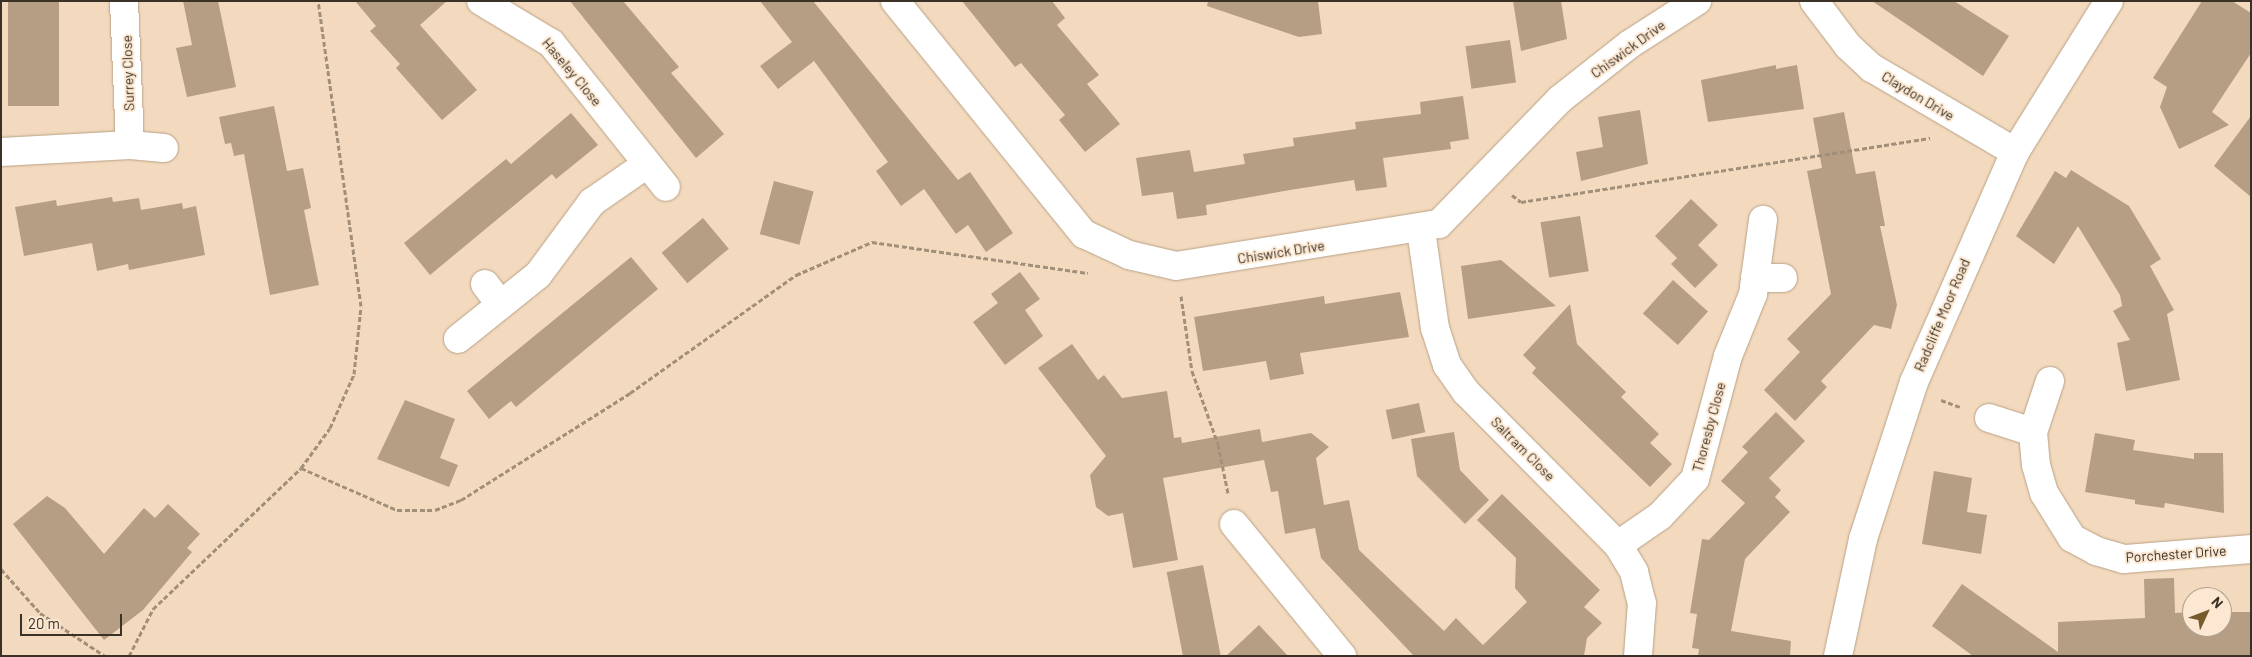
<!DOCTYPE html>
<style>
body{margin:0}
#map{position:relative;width:2252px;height:657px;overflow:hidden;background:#f3dabe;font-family:Barlow,sans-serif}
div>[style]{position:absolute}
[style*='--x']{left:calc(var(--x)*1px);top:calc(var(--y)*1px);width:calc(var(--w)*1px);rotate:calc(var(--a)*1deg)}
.building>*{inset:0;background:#b59e84;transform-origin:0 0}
.path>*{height:3px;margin-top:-1.5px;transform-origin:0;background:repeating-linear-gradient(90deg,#a18f7a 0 5px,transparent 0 7.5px)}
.roads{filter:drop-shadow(0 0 1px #b9a187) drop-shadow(0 0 1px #b9a187)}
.minor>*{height:28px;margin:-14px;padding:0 14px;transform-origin:14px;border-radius:14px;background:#fff}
.primary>*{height:28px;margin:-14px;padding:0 14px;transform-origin:14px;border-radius:14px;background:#fff}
span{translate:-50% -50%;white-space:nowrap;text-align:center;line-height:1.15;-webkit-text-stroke:4px #fce8d2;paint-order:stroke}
.street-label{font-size:14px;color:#3b3227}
.frame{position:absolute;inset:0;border:2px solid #3b3227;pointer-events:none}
.north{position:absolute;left:2182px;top:587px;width:50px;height:50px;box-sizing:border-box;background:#fce8d2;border:1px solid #af9f8e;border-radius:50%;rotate:47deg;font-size:14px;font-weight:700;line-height:20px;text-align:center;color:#3b3227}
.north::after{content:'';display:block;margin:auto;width:18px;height:22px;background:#765b2d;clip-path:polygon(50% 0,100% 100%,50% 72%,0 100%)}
.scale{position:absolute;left:20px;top:614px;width:102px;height:22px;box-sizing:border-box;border:2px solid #3b3227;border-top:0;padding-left:6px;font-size:15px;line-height:18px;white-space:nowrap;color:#3b3227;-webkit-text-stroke:4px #fce8d2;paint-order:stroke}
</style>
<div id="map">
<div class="building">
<i style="left:8px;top:1px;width:51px;height:105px"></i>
<i style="clip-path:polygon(183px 1px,218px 1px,236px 87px,187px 97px,176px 48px,192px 45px)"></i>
<i style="clip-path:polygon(355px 1px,447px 1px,420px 25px,477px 90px,442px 120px,396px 68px,400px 64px,370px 31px,376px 26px)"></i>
<i style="clip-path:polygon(570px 1px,623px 1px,679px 67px,671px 73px,724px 134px,696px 158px)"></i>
<i style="clip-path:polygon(760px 1px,813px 1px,958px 180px,970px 172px,1013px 233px,986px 252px,968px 225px,956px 234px,924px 189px,901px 206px,876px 171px,888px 162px,814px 61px,778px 89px,760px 66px,792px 42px)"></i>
<i style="clip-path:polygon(962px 1px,1052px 1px,1065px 18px,1057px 25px,1099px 75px,1087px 84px,1120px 124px,1085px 152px,1059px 120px,1065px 115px,1021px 63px,1015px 67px)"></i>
<i style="clip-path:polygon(1208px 1px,1318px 1px,1322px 34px,1299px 37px,1207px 6px)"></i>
<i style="clip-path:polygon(1513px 1px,1561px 1px,1567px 39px,1521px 51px)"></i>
<i style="clip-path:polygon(1872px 1px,1954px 1px,2009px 36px,1983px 76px)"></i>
<i style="clip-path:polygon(2202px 1px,2232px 1px,2251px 13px,2251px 53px,2212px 112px,2229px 125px,2179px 149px,2160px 107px,2167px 87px,2153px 78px)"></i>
<i style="left:1510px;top:40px;width:43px;height:45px;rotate:82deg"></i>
<i style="clip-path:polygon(1776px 65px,1776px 69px,1797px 65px,1804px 109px,1708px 122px,1701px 80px)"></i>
<i style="clip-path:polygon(1463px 96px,1469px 139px,1450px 142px,1451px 149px,1383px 158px,1387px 187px,1356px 191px,1354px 180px,1290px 190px,1206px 205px,1207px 215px,1177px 219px,1173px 192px,1142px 196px,1136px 158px,1190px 150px,1194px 172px,1245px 164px,1243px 154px,1294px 146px,1293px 138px,1356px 129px,1355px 122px,1421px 114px,1420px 102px)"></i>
<i style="clip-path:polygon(274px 106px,287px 171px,303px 168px,311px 208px,304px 210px,319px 285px,270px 295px,244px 154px,234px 156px,231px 143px,225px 144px,219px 117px)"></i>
<i style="clip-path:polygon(1640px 110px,1648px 164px,1581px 181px,1576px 152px,1603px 147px,1598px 117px)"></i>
<i style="clip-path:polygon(1844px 112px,1856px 174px,1875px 171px,1885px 226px,1880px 226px,1897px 305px,1891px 329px,1874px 325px,1821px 381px,1827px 387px,1795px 421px,1764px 390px,1800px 352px,1787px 339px,1831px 294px,1807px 171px,1822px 168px,1813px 118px)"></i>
<i style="clip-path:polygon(571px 113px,598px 145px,556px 179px,552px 174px,430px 275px,404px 243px,506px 159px,511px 164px)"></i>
<i style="clip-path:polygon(2251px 116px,2251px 197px,2214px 166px)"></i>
<i style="clip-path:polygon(2071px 170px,2129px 206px,2161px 259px,2150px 266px,2174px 310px,2167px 314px,2180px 380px,2126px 391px,2117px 343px,2130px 340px,2113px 311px,2122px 306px,2120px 295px,2078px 226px,2054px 264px,2016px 236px,2055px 171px,2066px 178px)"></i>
<i style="left:774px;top:181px;width:41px;height:55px;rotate:15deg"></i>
<i style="clip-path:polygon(112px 197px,113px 202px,139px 198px,141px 210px,182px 203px,183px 209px,196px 206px,205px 255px,129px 270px,128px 264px,97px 271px,92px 243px,24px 256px,15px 207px,56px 200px,57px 206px)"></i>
<i style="clip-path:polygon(1691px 199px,1718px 225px,1698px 245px,1718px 265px,1695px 288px,1671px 264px,1677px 258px,1655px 236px)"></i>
<i style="left:1580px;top:216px;width:56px;height:40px;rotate:81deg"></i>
<i style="left:703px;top:218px;width:40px;height:54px;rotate:50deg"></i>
<i style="clip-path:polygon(631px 257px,658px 289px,516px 407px,511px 401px,489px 419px,467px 391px)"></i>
<i style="clip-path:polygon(1501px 260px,1556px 306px,1468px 319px,1461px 266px)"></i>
<i style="clip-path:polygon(1020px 272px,1040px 299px,1025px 310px,1043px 336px,1005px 365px,973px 322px,998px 303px,991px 294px)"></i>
<i style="left:1673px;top:280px;width:47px;height:45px;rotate:42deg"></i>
<i style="clip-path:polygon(1400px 292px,1409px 337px,1300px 353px,1304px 374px,1270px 380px,1266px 361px,1203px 371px,1194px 317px,1324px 296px,1325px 304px)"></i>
<i style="clip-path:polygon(1570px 304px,1577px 344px,1626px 392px,1621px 397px,1659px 434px,1650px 443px,1672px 464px,1650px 487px,1532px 373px,1536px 368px,1523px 355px)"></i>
<i style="clip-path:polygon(1072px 344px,1098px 380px,1104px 375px,1122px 398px,1167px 391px,1174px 438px,1181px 437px,1182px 443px,1260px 429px,1262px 442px,1311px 433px,1329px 447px,1316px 458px,1324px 505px,1349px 500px,1359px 550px,1444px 631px,1456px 618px,1483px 645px,1527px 602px,1515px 588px,1516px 558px,1477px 520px,1502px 494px,1600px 590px,1584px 607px,1602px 623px,1587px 638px,1584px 656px,1414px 656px,1321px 558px,1315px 528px,1285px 534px,1278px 491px,1271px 492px,1264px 460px,1163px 478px,1178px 560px,1133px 568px,1123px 513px,1108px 516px,1096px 507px,1090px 475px,1106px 456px,1038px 368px)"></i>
<i style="clip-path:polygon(405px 400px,455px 419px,440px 458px,458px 465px,449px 487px,377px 459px)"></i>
<i style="left:1419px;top:403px;width:30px;height:34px;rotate:78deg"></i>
<i style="clip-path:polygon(1776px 412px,1805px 441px,1769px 478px,1781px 490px,1775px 497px,1790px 512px,1745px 559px,1731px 631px,1791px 641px,1790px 656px,1698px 656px,1699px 649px,1692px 648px,1697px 614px,1690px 613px,1702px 539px,1709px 540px,1745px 503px,1721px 481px,1748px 452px,1742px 447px)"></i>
<i style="clip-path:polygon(1454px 432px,1460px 470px,1489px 500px,1465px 524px,1417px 476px,1411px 439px)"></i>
<i style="clip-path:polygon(2095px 433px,2135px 440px,2133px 450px,2194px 459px,2194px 453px,2223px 453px,2224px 513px,2165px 503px,2164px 508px,2135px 504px,2135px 500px,2085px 492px)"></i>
<i style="clip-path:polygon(1934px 471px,1972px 478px,1967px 512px,1987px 515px,1981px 554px,1922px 544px)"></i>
<i style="clip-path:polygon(47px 496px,65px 508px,104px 554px,144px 508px,155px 518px,168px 504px,200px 534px,187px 548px,192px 552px,143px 610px,104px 640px,13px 524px)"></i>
<i style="left:1203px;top:565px;width:93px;height:37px;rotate:79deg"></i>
<i style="clip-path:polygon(2174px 578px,2175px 613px,2192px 612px,2192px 627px,2222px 627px,2222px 612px,2251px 612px,2251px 656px,1973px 656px,1932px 626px,1962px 584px,2058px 652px,2058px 622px,2145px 618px,2144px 579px)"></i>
<i style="clip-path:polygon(1259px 625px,1288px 656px,1226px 656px)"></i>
</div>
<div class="path">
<i style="--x:1512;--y:195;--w:11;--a:38"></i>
<i style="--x:1521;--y:202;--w:414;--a:-8.9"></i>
<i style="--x:1181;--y:296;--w:76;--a:81.7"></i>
<i style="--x:1192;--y:371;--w:77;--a:70.4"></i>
<i style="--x:1218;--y:444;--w:50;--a:78.5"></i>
<i style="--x:1941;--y:400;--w:20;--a:20"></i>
<i style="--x:301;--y:468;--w:105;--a:23.6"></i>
<i style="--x:397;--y:510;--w:38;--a:0"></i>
<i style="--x:435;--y:510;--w:28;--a:-21"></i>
<i style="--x:461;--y:500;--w:200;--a:-32.3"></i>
<i style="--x:630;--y:393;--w:204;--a:-35.4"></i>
<i style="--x:796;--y:275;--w:83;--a:-23.5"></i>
<i style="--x:872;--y:242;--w:218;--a:8.2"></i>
<i style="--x:1;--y:569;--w:59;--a:48.4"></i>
<i style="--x:40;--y:613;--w:78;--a:33.5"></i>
<i style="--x:129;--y:656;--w:53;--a:-62.9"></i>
<i style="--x:153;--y:609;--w:204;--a:-43.6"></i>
<i style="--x:301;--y:468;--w:49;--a:-54.1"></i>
<i style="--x:330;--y:428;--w:59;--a:-66"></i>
<i style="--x:354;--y:374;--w:68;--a:-84.1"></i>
<i style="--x:361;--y:306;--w:308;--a:-98"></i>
</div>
<div class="roads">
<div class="minor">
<i style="--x:124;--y:1;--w:144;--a:87.6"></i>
<i style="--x:481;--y:1;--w:82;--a:31"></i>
<i style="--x:551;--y:43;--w:184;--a:51.4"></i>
<i style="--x:895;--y:1;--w:300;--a:51"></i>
<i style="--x:1084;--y:234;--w:50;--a:25"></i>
<i style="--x:1129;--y:255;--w:48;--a:13.2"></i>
<i style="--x:1176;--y:266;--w:266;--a:-9.1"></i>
<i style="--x:1439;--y:224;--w:173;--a:-45.9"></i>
<i style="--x:1559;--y:100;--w:90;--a:-38.3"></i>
<i style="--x:1630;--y:44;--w:80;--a:-32.7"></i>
<i style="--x:1814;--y:1;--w:56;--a:52.9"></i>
<i style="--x:1848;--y:46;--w:33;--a:43"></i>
<i style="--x:1872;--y:68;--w:166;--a:30.4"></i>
<i style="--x:1;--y:152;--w:129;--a:-3.1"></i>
<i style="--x:130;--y:145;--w:34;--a:5"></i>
<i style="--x:1421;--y:230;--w:99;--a:81.9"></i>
<i style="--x:1435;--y:328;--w:39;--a:72"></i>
<i style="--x:1447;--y:365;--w:33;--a:55"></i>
<i style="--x:1466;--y:392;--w:216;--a:45.2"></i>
<i style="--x:1618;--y:545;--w:31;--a:59"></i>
<i style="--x:1634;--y:572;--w:32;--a:76"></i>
<i style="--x:1642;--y:603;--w:53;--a:94.3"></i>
<i style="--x:1755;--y:278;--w:28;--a:0"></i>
<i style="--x:485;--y:284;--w:26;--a:53"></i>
<i style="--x:458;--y:339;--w:102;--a:-38.7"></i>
<i style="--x:538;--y:275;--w:91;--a:-53.5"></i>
<i style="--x:592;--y:202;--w:67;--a:-34.6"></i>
<i style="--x:2050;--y:381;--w:54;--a:108.4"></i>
<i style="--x:2033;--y:432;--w:33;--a:85"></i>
<i style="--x:2036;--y:465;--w:29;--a:74"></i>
<i style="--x:2044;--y:493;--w:53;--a:58.1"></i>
<i style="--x:2072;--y:538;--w:27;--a:28"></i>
<i style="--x:2096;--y:551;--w:29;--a:16"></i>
<i style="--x:2124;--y:559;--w:127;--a:-4.5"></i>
<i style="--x:1989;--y:418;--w:46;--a:17.7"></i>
<i style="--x:1234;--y:524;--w:171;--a:50.7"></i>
<i style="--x:1618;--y:545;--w:51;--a:-34.6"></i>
<i style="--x:1660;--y:516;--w:51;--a:-46.6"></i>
<i style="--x:1695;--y:479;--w:127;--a:-75"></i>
<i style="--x:1728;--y:356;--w:67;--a:-68"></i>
<i style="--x:1753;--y:294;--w:75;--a:-82.3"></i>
</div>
<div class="primary">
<i style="--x:1838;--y:656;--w:120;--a:-77.9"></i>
<i style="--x:1863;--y:539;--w:165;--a:-72"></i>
<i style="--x:1914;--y:382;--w:251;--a:-66.3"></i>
<i style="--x:2015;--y:152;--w:178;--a:-58.1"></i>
</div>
</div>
<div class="street-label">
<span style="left:1628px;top:49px;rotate:-36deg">Chiswick Drive</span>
<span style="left:572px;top:72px;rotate:50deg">Haseley Close</span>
<span style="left:128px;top:73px;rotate:-92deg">Surrey Close</span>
<span style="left:1918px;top:96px;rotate:31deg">Claydon Drive</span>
<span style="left:1281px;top:252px;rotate:-9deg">Chiswick Drive</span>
<span style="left:1942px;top:315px;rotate:-67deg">Radcliffe Moor Road</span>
<span style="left:1709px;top:427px;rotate:-75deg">Thoresby Close</span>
<span style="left:1523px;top:449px;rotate:45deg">Saltram Close</span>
<span style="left:2176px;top:554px;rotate:-4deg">Porchester Drive</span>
</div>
<div class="frame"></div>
<div class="north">N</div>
<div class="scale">20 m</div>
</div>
